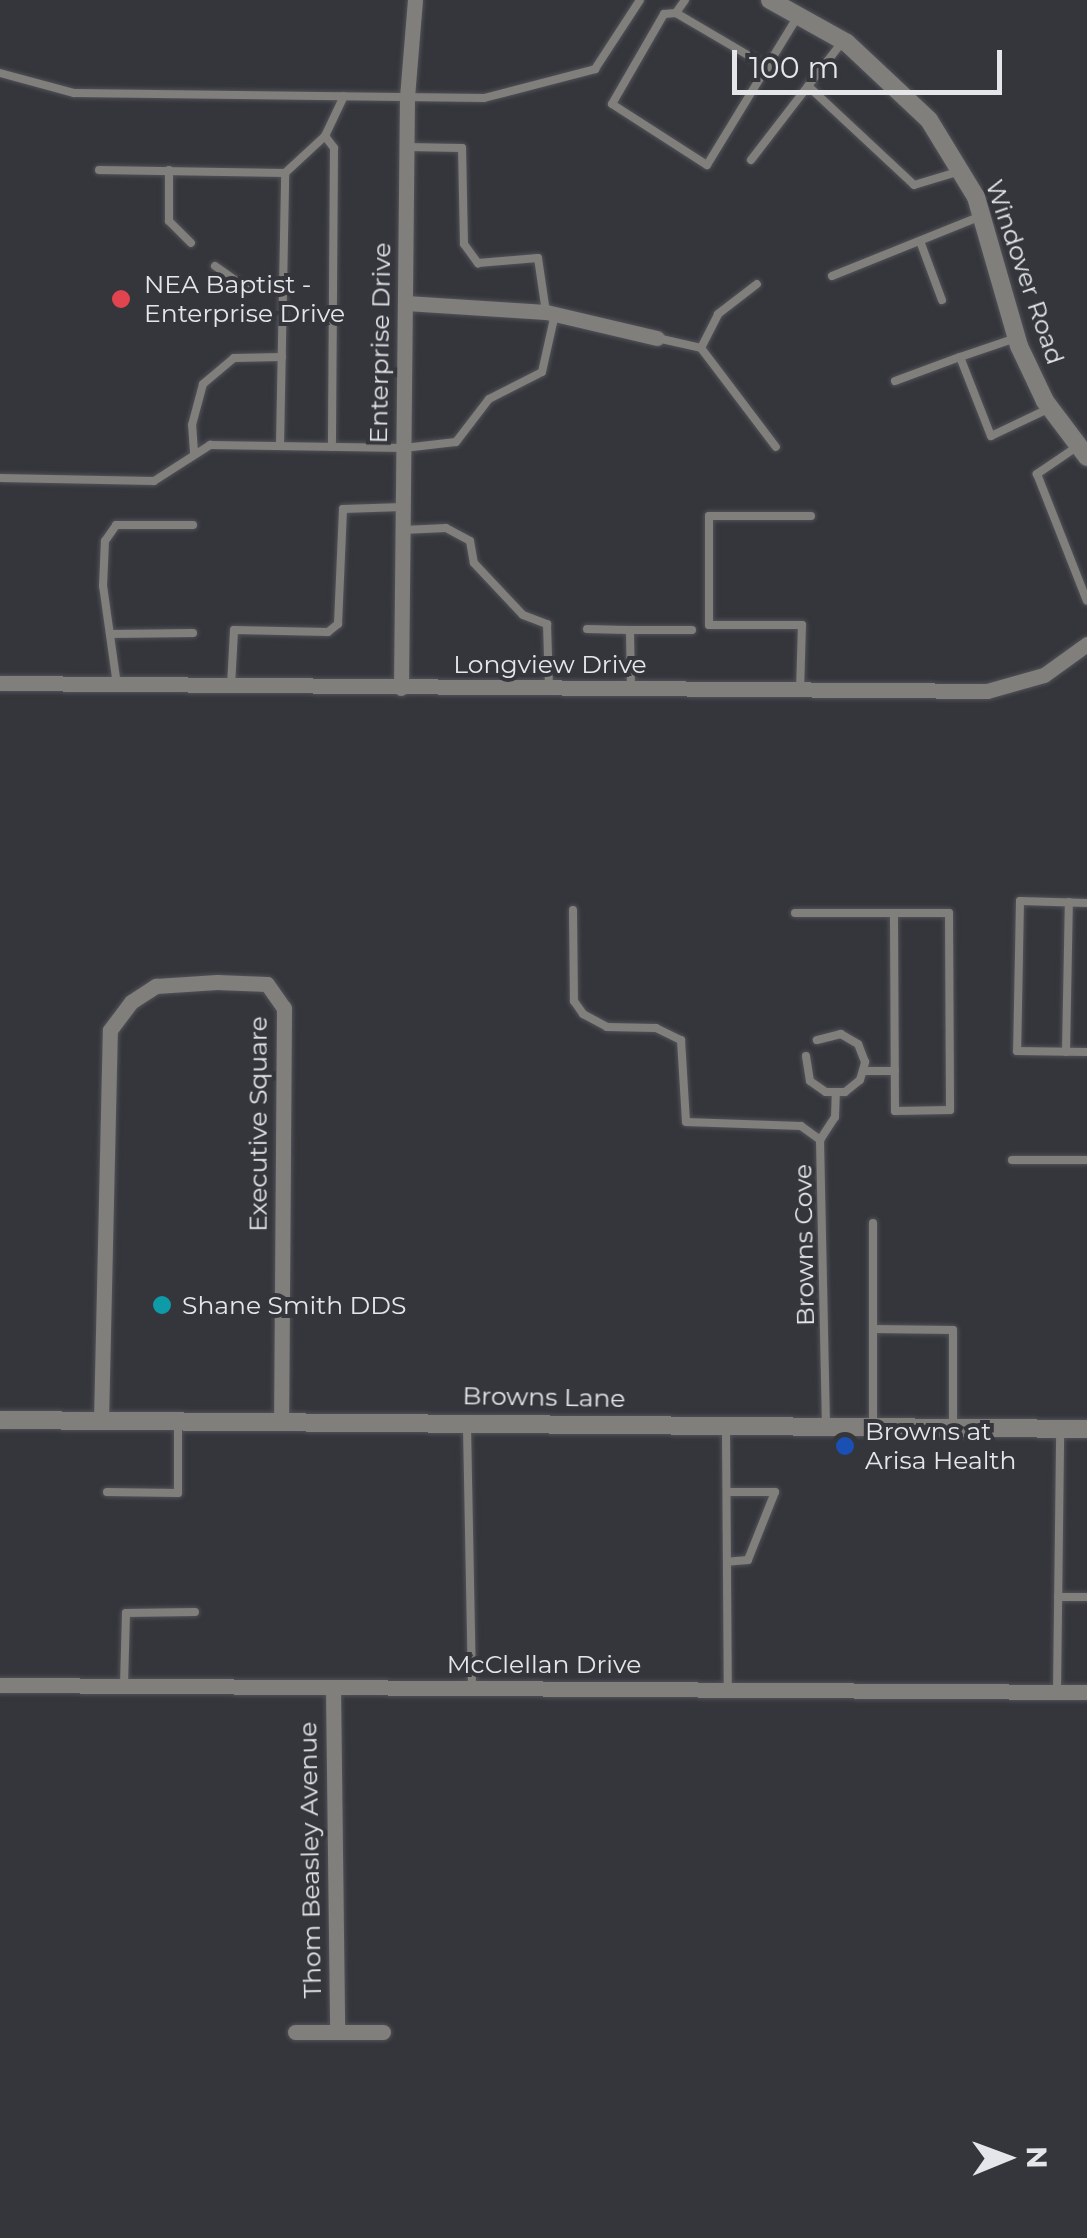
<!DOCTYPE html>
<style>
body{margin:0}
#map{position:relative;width:1087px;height:2238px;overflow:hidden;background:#35363c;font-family:Montserrat,sans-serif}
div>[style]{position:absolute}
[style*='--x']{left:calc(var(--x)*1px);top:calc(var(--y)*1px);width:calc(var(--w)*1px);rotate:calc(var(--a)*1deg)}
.roads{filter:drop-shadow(0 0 2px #515258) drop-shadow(0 0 2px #515258)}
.service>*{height:8px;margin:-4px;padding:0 4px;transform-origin:4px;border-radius:4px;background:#817f7c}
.minor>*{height:15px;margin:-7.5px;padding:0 7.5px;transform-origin:7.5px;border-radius:7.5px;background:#817f7c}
.tertiary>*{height:18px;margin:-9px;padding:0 9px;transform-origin:9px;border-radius:9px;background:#817f7c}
.dots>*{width:28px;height:28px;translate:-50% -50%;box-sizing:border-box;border:5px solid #35363c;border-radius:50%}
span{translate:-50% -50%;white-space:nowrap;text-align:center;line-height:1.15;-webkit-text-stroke:8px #35363c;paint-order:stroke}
.street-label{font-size:25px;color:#e5e6ea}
.poi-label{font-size:25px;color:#e5e6ea}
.left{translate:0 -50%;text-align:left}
.north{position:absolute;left:957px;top:2108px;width:100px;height:100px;-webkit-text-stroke:8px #35363c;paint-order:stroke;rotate:89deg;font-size:28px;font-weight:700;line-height:40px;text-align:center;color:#e5e6ea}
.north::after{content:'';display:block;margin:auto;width:35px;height:45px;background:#e5e6ea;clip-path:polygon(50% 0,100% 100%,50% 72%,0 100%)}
.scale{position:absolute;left:732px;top:50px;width:270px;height:45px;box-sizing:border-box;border:5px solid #e5e6ea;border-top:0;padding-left:12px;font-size:30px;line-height:35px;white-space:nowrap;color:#e5e6ea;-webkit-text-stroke:8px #35363c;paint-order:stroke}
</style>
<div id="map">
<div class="roads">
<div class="service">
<i style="--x:685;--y:0;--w:16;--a:125"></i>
<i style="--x:676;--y:13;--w:12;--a:175"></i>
<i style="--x:664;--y:14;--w:104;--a:120"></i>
<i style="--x:612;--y:104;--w:113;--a:32.7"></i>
<i style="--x:707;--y:165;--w:175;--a:-58.6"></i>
<i style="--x:676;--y:13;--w:107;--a:30.4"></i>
<i style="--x:0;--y:73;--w:77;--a:15.1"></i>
<i style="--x:74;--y:93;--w:410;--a:0.7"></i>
<i style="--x:484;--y:98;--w:115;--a:-14.6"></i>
<i style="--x:595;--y:69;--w:82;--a:-56.9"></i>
<i style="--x:808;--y:86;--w:57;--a:-52.1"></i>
<i style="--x:325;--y:136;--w:15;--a:53"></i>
<i style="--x:334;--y:148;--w:299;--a:90.4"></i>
<i style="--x:407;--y:147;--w:55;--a:1"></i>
<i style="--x:462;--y:148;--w:96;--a:88.8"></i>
<i style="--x:464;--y:244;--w:24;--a:54"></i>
<i style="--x:478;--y:263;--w:60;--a:-4.8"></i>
<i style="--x:538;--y:258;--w:55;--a:81.6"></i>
<i style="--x:751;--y:160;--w:93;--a:-52.4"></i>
<i style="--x:808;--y:86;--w:145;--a:43"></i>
<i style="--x:914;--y:185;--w:45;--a:-16.8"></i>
<i style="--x:99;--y:170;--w:186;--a:0.9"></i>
<i style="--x:169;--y:170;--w:51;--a:90"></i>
<i style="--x:169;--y:221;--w:31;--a:45"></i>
<i style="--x:920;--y:241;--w:63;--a:69.6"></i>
<i style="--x:215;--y:266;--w:35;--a:35"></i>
<i style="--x:244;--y:286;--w:38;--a:-3"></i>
<i style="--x:832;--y:276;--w:158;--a:-21.9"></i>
<i style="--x:657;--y:338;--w:45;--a:12.8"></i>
<i style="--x:701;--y:348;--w:124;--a:52.9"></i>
<i style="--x:1016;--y:338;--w:59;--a:161.3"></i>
<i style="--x:960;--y:357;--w:85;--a:68.6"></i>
<i style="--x:991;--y:436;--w:65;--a:-25.4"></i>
<i style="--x:701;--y:348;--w:38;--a:-63"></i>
<i style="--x:718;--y:314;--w:49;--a:-37.6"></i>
<i style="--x:895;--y:381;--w:69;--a:-20.3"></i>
<i style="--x:280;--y:445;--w:272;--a:-88.9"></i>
<i style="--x:285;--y:173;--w:54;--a:-42.8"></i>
<i style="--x:325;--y:136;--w:44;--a:-64.6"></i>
<i style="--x:1078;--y:446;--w:50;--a:145.7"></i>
<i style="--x:1037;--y:474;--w:136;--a:68.5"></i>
<i style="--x:194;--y:452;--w:27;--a:-94"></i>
<i style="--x:192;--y:425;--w:42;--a:-75"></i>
<i style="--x:203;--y:384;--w:40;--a:-40"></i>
<i style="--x:234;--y:358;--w:48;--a:-1.2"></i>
<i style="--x:0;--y:478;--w:154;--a:1.1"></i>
<i style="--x:154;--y:481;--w:67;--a:-32.7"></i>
<i style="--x:210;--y:445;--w:194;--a:0.9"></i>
<i style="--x:404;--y:448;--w:52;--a:-6.6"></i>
<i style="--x:456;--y:442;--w:54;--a:-52.5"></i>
<i style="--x:489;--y:399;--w:59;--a:-27"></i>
<i style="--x:542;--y:372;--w:59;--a:-77.4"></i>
<i style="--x:403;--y:530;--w:43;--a:-2.7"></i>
<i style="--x:446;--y:528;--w:27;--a:28"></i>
<i style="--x:470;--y:541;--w:22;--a:80"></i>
<i style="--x:474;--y:563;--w:71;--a:46.7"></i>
<i style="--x:523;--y:615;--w:26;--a:21"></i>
<i style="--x:547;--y:624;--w:65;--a:88.2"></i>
<i style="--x:587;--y:629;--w:43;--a:1.3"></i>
<i style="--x:110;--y:634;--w:83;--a:-0.7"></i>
<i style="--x:117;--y:685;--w:100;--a:-98"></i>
<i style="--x:103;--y:586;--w:45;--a:-87.5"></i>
<i style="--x:105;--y:541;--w:19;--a:-55"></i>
<i style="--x:116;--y:525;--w:77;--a:0"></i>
<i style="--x:231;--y:686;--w:56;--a:-86.9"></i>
<i style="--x:234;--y:630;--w:94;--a:1.2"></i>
<i style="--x:328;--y:632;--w:13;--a:-39"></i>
<i style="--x:338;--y:624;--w:115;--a:-87.5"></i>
<i style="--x:343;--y:509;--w:60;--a:-1.9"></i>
<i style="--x:631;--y:690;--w:60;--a:-91"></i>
<i style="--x:630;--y:630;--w:62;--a:0"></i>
<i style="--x:800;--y:691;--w:66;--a:-88.3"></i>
<i style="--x:802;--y:625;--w:93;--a:180"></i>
<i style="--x:709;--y:625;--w:109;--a:-90"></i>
<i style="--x:709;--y:516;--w:102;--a:0"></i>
<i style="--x:1087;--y:903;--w:67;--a:-178.3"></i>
<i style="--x:1020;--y:901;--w:150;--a:91.1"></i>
<i style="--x:1017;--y:1051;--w:70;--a:0.8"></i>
<i style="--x:573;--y:910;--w:91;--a:89.4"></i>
<i style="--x:574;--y:1001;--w:16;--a:55"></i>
<i style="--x:583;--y:1014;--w:27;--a:28"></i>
<i style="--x:607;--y:1027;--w:49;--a:1.2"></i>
<i style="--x:656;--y:1028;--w:28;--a:26"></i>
<i style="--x:681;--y:1040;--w:82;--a:86.5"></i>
<i style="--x:686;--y:1122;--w:115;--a:2"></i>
<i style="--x:801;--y:1126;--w:24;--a:36"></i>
<i style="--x:820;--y:1140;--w:285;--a:88.8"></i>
<i style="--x:795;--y:913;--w:154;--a:0"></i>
<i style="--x:949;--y:913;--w:197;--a:89.7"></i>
<i style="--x:950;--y:1110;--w:55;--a:179"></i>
<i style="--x:895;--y:1111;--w:198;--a:-90.3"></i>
<i style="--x:1066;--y:1052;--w:150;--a:-88.9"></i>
<i style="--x:806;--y:1056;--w:25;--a:81"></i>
<i style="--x:810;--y:1081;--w:19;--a:35"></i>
<i style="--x:826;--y:1092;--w:19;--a:0"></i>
<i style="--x:845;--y:1092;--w:19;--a:-39"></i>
<i style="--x:860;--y:1080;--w:19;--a:-74"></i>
<i style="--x:865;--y:1062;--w:19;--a:-111"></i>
<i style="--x:858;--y:1044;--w:20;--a:-150"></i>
<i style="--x:841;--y:1034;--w:25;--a:166"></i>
<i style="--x:864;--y:1071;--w:31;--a:0"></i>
<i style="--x:820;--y:1140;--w:27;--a:-57"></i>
<i style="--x:835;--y:1117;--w:23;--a:-88"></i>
<i style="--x:1012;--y:1160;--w:75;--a:0"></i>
<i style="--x:873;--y:1223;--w:203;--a:90"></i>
<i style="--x:873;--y:1329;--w:80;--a:0.7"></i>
<i style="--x:953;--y:1330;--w:95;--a:90"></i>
<i style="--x:467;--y:1426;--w:261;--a:88.9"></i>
<i style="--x:726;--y:1429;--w:261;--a:89.6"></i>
<i style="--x:107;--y:1492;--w:71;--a:0.8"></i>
<i style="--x:178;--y:1493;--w:72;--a:-90"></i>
<i style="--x:727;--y:1492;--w:48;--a:0"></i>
<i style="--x:775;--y:1492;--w:73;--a:111.7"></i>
<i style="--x:748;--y:1560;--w:21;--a:175"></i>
<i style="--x:1058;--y:1597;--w:29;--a:0"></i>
<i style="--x:124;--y:1685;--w:72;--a:-88.4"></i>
<i style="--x:126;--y:1613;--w:69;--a:-0.8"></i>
<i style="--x:1057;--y:1692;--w:261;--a:-89.3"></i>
</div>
<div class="minor">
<i style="--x:406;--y:303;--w:140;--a:3.7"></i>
<i style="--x:546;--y:312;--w:114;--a:13.2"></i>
<i style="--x:0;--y:683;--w:987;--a:0.46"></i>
<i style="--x:987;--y:691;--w:59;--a:-15.7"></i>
<i style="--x:1044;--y:675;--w:53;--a:-35.8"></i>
<i style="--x:401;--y:688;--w:591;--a:-89.42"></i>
<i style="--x:407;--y:97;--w:97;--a:-85.3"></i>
<i style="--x:101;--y:1421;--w:391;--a:-88.7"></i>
<i style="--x:110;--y:1030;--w:35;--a:-53"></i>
<i style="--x:131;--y:1002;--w:30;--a:-33"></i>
<i style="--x:156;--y:986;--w:61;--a:-3.8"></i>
<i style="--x:217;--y:982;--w:50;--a:2.3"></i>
<i style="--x:267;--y:984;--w:29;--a:55"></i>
<i style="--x:284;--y:1008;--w:412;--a:90.4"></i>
<i style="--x:0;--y:1685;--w:1087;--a:0.37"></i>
<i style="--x:333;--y:1688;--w:344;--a:89.3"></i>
<i style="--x:295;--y:2032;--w:88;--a:0"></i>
</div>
<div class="tertiary">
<i style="--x:770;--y:0;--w:88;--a:29.2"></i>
<i style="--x:847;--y:43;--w:112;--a:43.2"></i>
<i style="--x:929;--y:120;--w:90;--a:58.6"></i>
<i style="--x:976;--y:197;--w:155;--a:73.9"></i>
<i style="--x:1019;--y:346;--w:61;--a:64.7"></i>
<i style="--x:1045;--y:401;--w:70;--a:53.1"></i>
<i style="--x:0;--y:1420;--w:1087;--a:0.47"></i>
</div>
</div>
<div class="dots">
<i style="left:121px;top:299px;background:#e0444e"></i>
<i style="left:162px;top:1305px;background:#0f9aa8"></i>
<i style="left:845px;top:1446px;background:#1a4fb4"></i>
</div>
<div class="street-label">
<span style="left:1025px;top:272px;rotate:71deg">Windover Road</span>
<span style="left:380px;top:343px;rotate:-89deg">Enterprise Drive</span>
<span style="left:550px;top:664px">Longview Drive</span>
<span style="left:258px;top:1124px;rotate:-90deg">Executive Square</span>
<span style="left:804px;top:1245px;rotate:-91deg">Browns Cove</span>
<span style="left:544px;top:1397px;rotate:1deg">Browns Lane</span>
<span style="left:544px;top:1664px">McClellan Drive</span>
<span style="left:310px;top:1860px;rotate:-91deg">Thom Beasley Avenue</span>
</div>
<div class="poi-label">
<span class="left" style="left:144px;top:299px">NEA Baptist -<br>Enterprise Drive</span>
<span class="left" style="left:182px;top:1305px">Shane Smith DDS</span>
<span class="left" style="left:865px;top:1446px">Browns at<br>Arisa Health</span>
</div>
<div class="north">N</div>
<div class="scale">100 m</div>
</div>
